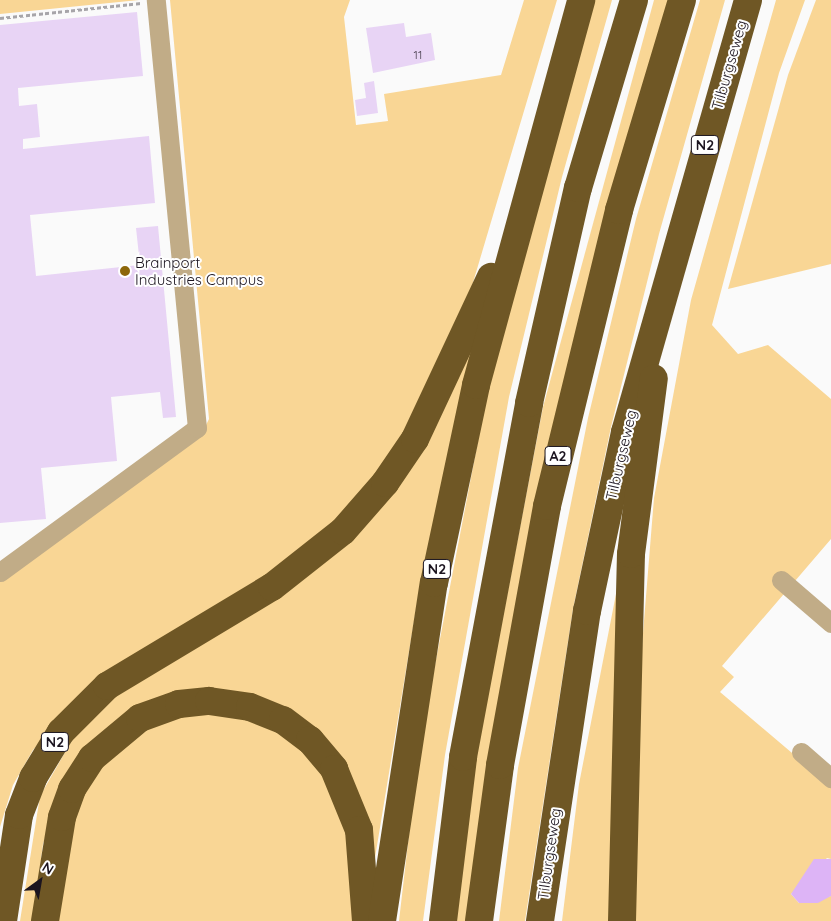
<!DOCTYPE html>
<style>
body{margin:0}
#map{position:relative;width:831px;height:921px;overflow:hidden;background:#fafafa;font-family:Quicksand,sans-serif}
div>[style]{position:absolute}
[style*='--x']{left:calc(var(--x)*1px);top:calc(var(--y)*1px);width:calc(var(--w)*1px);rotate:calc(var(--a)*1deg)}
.green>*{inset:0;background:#f9d695}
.water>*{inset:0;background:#ddb4f6}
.building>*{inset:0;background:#e8d4f5}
.path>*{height:3px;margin-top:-1.5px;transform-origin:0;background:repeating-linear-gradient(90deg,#a7a5a9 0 4px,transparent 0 6.5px)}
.minor>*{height:19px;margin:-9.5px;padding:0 9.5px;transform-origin:9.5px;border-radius:9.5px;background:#c1ac87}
.highway>*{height:28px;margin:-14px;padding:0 14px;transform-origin:14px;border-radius:14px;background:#6f5725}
.dots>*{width:14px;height:14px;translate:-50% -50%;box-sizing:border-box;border:2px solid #fff;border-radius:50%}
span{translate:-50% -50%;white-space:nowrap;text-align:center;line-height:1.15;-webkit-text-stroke:4px #fff;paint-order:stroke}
.number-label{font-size:12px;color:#4e4454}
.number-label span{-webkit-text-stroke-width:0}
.shield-label span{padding:1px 4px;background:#fff;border:1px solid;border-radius:4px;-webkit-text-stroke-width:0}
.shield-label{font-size:14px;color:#1b141f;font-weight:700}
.street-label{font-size:15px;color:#1b141f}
.poi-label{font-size:15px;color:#1b141f}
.left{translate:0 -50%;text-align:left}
.north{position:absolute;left:15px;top:856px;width:50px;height:50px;-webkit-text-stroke:4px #fff;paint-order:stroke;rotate:32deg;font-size:14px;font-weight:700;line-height:20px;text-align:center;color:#1b141f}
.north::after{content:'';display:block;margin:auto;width:18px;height:22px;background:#1b141f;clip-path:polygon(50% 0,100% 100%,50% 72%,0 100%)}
</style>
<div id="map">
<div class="green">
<i style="clip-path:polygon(0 0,139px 0,0 14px)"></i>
<i style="clip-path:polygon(170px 0,350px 0,344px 17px,356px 125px,388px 121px,384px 94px,501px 75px,524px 0,557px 0,458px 333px,411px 435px,318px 546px,76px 701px,33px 750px,13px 785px,0 827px,0 582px,201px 435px,209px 419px)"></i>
<i style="clip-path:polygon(595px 0,612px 0,562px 177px,509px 397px,445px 755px,423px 921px,399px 921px,419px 748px,488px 389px,546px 166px)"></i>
<i style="clip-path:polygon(654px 0,668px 0,467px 921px,456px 921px,475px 762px,543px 407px)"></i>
<i style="clip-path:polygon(700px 0,725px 0,659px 234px,611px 427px,573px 609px,525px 921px,499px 921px,518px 768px,588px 418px,636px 219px)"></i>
<i style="clip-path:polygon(776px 0,805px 0,779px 73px,712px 325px,738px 354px,768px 345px,831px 399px,831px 539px,722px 666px,734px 677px,720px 692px,831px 786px,831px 859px,827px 858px,791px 894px,799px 903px,831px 896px,831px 921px,629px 921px,631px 781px,654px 498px,691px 300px)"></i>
<i style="clip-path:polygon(816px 0,831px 0,831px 264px,728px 289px,788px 75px)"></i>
<i style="clip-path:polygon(479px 315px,421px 579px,371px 882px,298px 723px,165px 702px,56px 804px,43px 844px,33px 921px,20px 921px,40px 796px,87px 714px,326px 556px)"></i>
<i style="clip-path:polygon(630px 522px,618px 617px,609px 921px,562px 921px,579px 784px)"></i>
<i style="clip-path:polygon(196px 708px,283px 728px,342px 796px,355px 921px,52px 921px,69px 820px,115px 744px)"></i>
</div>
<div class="water">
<i style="clip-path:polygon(814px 859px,831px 859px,831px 896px,818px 903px,799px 903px,791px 894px)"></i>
</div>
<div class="building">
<i style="clip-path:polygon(137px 12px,143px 76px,18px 88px,19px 106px,37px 104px,40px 137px,23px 139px,23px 149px,149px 136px,155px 203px,30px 215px,36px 276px,140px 265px,136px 228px,158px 226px,176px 417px,163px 418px,160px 392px,111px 397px,117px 461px,41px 468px,46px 519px,0 523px,0 25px)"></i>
<i style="clip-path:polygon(404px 23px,406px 37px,431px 33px,435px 60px,373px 73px,366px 28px)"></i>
<i style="clip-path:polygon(374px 81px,378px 113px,357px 116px,355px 100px,366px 98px,364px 83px)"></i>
</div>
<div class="path">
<i style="--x:0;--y:18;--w:142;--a:-6.1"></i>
</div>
<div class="minor">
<i style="--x:0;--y:572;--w:244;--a:-36.2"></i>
<i style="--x:197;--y:428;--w:430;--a:-95.5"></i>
<i style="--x:781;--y:580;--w:66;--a:40.7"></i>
<i style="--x:801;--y:752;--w:40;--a:41"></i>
</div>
<div class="highway">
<i style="--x:3;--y:921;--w:107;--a:-81.4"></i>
<i style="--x:19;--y:815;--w:40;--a:-69"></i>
<i style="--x:33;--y:778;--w:54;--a:-58.7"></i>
<i style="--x:61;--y:732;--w:65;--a:-45"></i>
<i style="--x:107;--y:686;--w:192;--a:-31"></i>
<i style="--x:272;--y:587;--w:90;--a:-38.3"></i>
<i style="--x:343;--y:531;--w:64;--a:-48.8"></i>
<i style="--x:385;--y:483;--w:53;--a:-55.7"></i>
<i style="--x:415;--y:439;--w:179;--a:-64.9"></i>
<i style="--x:45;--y:921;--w:105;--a:-80.7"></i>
<i style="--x:62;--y:817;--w:30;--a:-70"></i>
<i style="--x:72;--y:789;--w:37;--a:-57"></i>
<i style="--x:92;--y:758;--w:62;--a:-39.8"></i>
<i style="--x:140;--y:718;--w:41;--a:-19.7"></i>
<i style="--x:179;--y:704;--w:30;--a:-6"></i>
<i style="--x:209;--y:701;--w:41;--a:8.3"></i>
<i style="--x:250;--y:707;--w:35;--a:22"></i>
<i style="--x:283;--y:720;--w:34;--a:37"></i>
<i style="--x:310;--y:740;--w:38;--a:50"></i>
<i style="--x:334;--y:769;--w:66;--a:67.7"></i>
<i style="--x:359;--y:830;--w:91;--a:85.6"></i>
<i style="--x:382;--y:921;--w:342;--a:-81.3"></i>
<i style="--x:434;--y:583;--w:202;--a:-78"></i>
<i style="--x:476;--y:385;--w:399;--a:-74.7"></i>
<i style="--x:443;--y:921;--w:165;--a:-83"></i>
<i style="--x:463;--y:757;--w:360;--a:-79.4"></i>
<i style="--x:529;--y:403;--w:221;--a:-77.2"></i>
<i style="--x:578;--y:188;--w:196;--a:-73.4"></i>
<i style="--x:479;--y:921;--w:157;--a:-82.3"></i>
<i style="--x:500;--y:765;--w:263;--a:-79.7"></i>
<i style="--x:547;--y:506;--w:305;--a:-76.3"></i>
<i style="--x:619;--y:210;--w:219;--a:-73.3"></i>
<i style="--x:540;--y:921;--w:314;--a:-81.4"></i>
<i style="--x:587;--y:611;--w:183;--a:-78"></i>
<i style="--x:625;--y:432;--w:449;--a:-74.1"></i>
<i style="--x:622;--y:921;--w:367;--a:-88.6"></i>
<i style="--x:631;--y:554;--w:177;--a:-82.6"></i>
</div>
<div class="dots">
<i style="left:125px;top:271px;background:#8d670a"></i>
</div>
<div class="number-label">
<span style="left:418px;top:55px">11</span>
</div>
<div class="shield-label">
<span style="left:705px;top:145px">N2</span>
<span style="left:558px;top:456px">A2</span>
<span style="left:437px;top:569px">N2</span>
<span style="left:55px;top:742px">N2</span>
</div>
<div class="street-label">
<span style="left:729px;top:65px;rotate:-74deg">Tilburgseweg</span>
<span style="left:621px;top:455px;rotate:-77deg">Tilburgseweg</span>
<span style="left:549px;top:854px;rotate:-82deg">Tilburgseweg</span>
</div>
<div class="poi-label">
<span class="left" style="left:135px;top:271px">Brainport<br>Industries Campus</span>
</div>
<div class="north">N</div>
</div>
